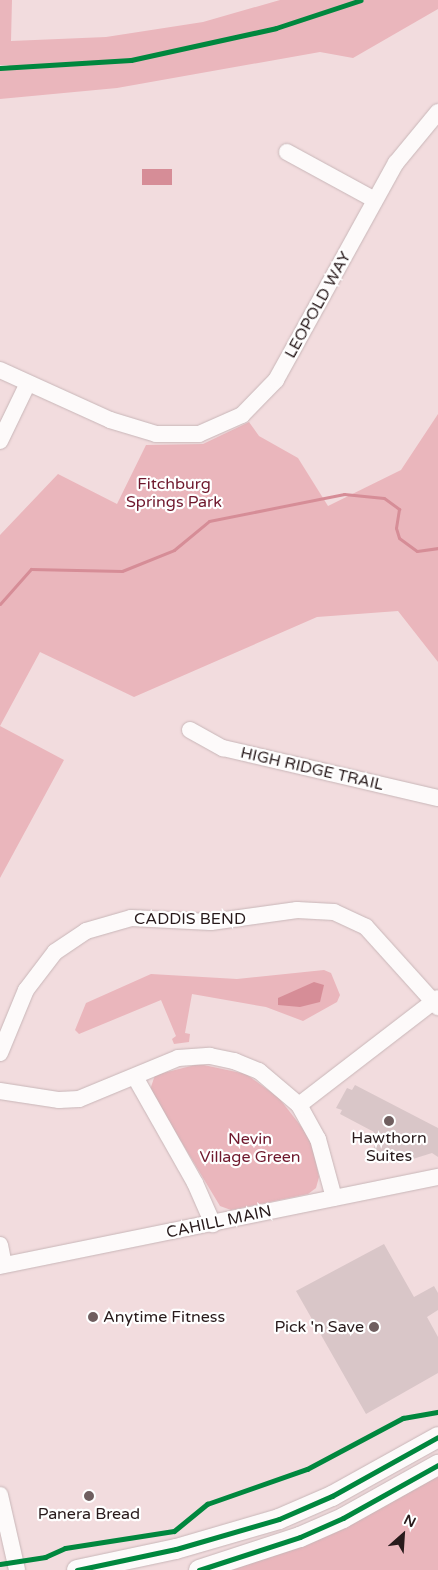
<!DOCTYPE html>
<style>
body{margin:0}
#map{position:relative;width:438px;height:1570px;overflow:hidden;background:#f2dcde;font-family:"Varela Round",sans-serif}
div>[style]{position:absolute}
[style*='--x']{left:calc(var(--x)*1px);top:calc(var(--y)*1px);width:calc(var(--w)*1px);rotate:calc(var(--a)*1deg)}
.green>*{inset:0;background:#eab6bc}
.water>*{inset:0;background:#d68d97;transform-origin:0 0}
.stream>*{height:3px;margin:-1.5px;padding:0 1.5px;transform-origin:1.5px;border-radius:1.5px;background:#d68d97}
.building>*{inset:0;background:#d9c6c8}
.roads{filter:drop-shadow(0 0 1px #c8b6b8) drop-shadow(0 0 1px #c8b6b8)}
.minor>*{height:16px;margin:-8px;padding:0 8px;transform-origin:8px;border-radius:8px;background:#fdfafa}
.major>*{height:20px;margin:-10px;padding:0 10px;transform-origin:10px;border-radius:10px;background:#fdfafa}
.cycleway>*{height:5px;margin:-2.5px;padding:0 2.5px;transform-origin:2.5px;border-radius:2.5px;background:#00873e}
.dots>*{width:14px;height:14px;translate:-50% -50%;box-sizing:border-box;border:2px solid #fff;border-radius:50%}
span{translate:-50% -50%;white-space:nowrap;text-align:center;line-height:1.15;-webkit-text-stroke:4.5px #fff;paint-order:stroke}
.street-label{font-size:16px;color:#281a1b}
.park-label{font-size:16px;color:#6f182d}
.poi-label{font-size:16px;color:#281a1b}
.left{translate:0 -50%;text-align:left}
.right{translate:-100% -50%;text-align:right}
.north{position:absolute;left:378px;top:1510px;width:50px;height:50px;-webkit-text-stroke:4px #fff;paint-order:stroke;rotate:26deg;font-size:14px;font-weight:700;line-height:20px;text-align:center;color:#281a1b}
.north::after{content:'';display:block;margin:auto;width:18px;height:22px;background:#281a1b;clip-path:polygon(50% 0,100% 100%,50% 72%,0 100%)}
</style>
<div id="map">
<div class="green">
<i style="clip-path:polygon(0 0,12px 0,11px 41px,106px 37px,203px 22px,280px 0,438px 0,438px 9px,353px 58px,320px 52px,117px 88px,0 99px,0 68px,10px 65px,0 65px)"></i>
<i style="clip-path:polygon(438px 414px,438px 662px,398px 611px,317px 617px,134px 697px,40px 652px,0 726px,64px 760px,0 878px,0 535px,58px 474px,117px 504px,146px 445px,203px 444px,249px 422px,259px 436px,298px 458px,328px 506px,401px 470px)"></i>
<i style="clip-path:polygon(324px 970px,331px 973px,340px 995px,337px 1002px,303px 1021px,266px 1007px,192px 994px,185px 1033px,190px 1034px,189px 1042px,174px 1044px,172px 1039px,176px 1036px,161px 1000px,79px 1034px,75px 1030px,86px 1003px,151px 974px,237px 979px)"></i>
<i style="clip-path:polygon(199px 1064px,246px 1074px,279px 1098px,311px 1139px,319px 1177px,316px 1188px,308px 1194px,231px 1210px,220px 1206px,150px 1090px,155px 1075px)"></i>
<i style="clip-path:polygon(438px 1474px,438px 1570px,226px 1570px)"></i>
</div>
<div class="water">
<i style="left:142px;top:169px;width:30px;height:16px"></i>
<i style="clip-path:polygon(314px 982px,324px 985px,320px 1002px,300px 1007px,278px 1005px,278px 998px)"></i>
</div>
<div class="stream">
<i style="--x:0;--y:604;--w:47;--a:-48.5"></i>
<i style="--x:31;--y:569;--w:91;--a:1.3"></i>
<i style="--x:122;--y:571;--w:56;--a:-22"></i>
<i style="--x:174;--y:550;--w:45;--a:-39.6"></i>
<i style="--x:209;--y:521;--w:138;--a:-11.3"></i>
<i style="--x:344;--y:494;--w:40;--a:5.7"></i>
<i style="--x:384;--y:498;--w:19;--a:36"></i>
<i style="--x:399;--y:509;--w:19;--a:99"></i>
<i style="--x:396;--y:528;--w:10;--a:73"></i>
<i style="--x:399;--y:538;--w:22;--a:36"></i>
<i style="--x:417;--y:551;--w:21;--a:-8"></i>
</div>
<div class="building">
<i style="clip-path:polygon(355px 1085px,438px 1128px,438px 1157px,432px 1153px,400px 1163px,399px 1158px,386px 1161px,371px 1153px,376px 1143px,369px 1140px,374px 1132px,340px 1114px,342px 1110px,336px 1108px,347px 1088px,352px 1090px)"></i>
<i style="clip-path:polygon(384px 1244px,414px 1297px,434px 1286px,438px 1293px,438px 1310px,427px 1317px,438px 1337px,438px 1373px,366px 1414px,296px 1291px)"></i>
</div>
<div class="roads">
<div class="minor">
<i style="--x:287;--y:152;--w:100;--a:28.6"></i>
<i style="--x:0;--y:370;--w:121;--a:24.4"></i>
<i style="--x:110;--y:420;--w:48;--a:16.9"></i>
<i style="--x:156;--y:434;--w:43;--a:0"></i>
<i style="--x:199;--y:434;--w:47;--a:-23.8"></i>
<i style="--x:242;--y:415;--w:49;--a:-45.8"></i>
<i style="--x:276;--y:380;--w:248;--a:-61.1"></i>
<i style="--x:396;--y:163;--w:66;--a:-50.5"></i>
<i style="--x:0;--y:441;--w:64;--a:-64.2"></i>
<i style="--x:190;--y:730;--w:38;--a:29"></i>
<i style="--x:223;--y:748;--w:221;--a:13.1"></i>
<i style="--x:0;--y:1053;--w:68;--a:-67.6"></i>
<i style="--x:26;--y:990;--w:48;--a:-52.7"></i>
<i style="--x:55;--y:952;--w:37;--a:-34"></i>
<i style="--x:86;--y:931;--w:47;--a:-16.1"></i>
<i style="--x:131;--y:918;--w:80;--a:2.9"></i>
<i style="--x:211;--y:922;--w:87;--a:-7.9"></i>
<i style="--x:297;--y:910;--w:37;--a:3"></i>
<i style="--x:334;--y:912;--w:35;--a:25"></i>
<i style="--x:366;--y:927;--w:108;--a:48"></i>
<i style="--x:135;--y:1077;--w:122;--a:60.5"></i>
<i style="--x:195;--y:1183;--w:45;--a:66.3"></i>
<i style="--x:0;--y:1091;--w:60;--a:8.7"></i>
<i style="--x:59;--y:1100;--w:20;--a:-3"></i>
<i style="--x:79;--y:1099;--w:107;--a:-22.5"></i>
<i style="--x:178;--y:1058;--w:32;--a:-4"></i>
<i style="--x:210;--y:1056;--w:25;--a:12"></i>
<i style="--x:234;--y:1061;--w:27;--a:22"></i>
<i style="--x:259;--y:1071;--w:52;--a:40.4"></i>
<i style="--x:299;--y:1105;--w:39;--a:61"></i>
<i style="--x:318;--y:1139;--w:61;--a:74.8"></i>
<i style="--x:299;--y:1105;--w:175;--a:-37.6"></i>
<i style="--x:0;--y:1245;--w:20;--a:79"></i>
<i style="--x:0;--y:1266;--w:447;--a:-11.5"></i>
<i style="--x:0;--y:1495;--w:77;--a:77.2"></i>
</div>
<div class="major">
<i style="--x:77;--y:1570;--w:101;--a:-12"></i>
<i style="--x:176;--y:1549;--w:107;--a:-16.2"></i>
<i style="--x:279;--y:1519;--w:58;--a:-23.5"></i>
<i style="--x:332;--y:1496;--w:121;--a:-29.1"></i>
<i style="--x:199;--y:1570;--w:106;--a:-18.1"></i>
<i style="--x:300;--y:1537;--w:47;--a:-23.8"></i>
<i style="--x:343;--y:1518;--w:109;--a:-29.2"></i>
</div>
</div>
<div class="cycleway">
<i style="--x:0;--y:68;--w:131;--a:-3.5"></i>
<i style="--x:131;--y:60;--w:148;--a:-12.4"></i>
<i style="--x:276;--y:28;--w:89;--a:-18.2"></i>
<i style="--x:0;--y:1564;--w:46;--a:-8.8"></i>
<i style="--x:45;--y:1557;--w:22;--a:-24"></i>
<i style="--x:65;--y:1548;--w:110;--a:-8.9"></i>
<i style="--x:174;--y:1531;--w:43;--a:-39.3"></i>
<i style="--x:207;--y:1504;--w:106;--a:-19.3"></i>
<i style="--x:307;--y:1469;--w:109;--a:-28"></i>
<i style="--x:403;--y:1418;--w:36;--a:-10"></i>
<i style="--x:77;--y:1570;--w:101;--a:-12"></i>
<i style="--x:176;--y:1549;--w:107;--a:-16.2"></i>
<i style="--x:279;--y:1519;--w:58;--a:-23.5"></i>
<i style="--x:332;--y:1496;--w:121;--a:-29.1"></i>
<i style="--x:199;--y:1570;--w:106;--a:-18.1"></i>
<i style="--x:300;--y:1537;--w:47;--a:-23.8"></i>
<i style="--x:343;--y:1518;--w:109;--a:-29.2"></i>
</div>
<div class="dots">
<i style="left:389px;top:1121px;background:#6f5e5f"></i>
<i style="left:93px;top:1317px;background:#6f5e5f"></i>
<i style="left:374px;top:1327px;background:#6f5e5f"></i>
<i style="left:89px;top:1496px;background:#6f5e5f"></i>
</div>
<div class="street-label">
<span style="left:318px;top:305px;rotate:-61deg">LEOPOLD WAY</span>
<span style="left:312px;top:769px;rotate:13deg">HIGH RIDGE TRAIL</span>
<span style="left:190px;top:919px">CADDIS BEND</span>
<span style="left:219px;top:1222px;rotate:-12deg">CAHILL MAIN</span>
</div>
<div class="park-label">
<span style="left:174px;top:493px">Fitchburg<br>Springs Park</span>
<span style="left:250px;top:1148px">Nevin<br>Village Green</span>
</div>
<div class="poi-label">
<span style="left:389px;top:1147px">Hawthorn<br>Suites</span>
<span class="left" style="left:103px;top:1317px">Anytime Fitness</span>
<span class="right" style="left:364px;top:1327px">Pick 'n Save</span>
<span style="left:89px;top:1514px">Panera Bread</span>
</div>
<div class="north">N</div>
</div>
